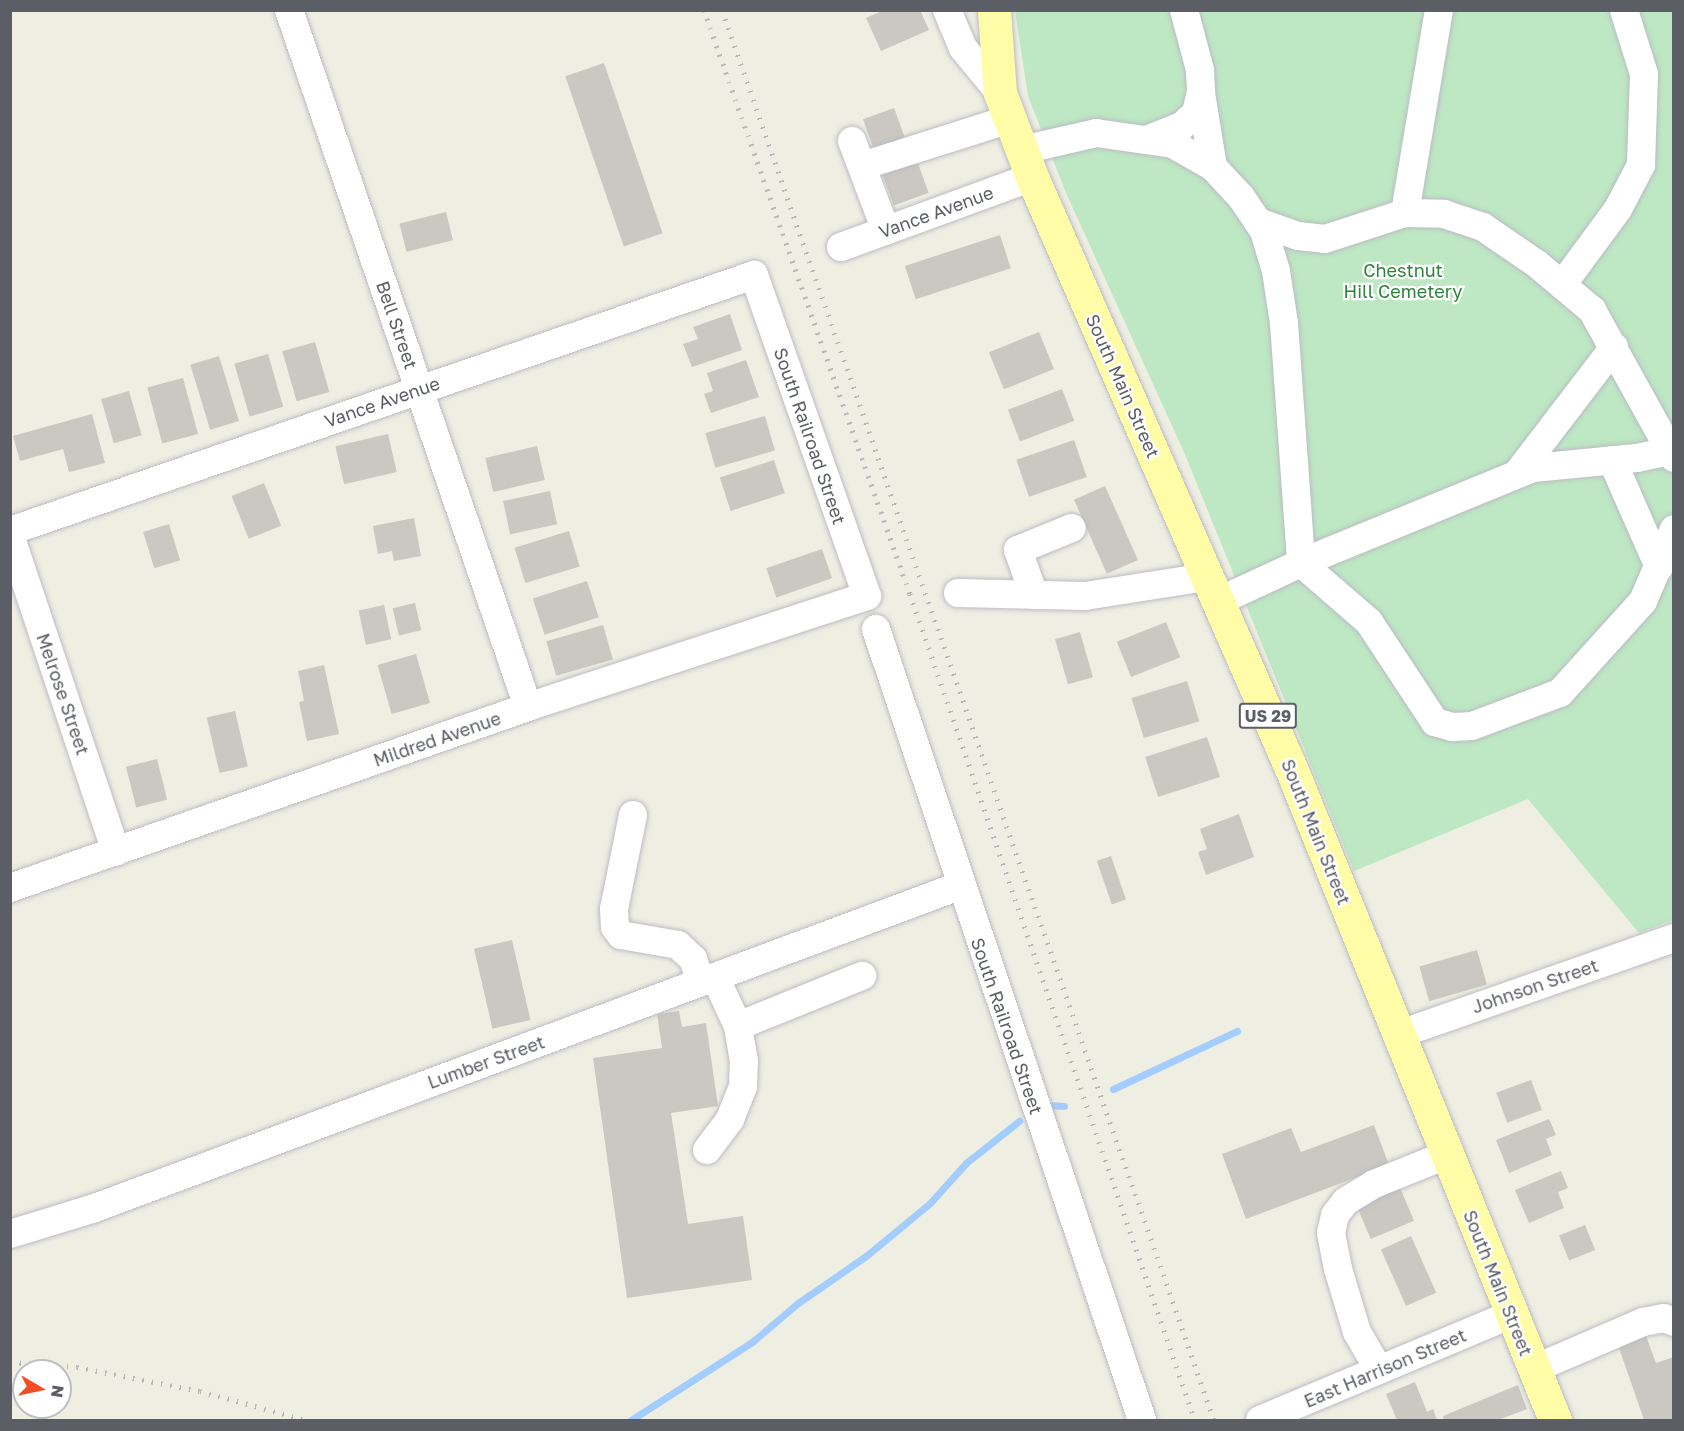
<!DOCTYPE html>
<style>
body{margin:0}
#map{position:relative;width:1684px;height:1431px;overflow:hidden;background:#efeee3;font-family:"Golos Text",sans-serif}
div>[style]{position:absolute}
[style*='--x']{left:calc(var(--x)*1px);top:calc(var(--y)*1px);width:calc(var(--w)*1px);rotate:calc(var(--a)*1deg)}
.green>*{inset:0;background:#bde8c3}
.stream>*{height:7px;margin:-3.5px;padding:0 3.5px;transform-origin:3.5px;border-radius:3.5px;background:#a3ccff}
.building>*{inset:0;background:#cac8c0;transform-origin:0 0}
.roads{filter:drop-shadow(0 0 2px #bbbcc3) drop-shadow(0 0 2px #bbbcc3)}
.minor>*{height:28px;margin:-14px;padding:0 14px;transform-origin:14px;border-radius:14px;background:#fff}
.major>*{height:33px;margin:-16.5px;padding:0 16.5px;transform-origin:16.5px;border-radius:16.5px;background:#fffca8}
.rail>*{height:4.5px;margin-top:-2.25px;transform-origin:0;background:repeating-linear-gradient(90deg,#b6b7b8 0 1.5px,transparent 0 9.5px)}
span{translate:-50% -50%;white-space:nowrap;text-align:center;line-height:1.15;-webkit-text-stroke:4.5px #fff;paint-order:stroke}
.shield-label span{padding:2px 4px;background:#fff;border:2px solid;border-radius:4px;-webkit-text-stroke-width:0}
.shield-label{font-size:16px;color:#5b5e65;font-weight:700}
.street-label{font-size:18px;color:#5b5e65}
.park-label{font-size:18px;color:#2e823c}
.frame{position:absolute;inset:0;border:12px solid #5b5e65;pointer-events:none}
.north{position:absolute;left:12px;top:1359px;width:60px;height:60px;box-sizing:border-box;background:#fff;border:2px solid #bdbfc1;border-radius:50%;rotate:99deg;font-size:16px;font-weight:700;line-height:24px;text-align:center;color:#5b5e65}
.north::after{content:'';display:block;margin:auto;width:21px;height:27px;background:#f54d23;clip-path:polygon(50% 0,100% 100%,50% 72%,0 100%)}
</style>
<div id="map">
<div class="green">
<i style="clip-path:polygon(1015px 11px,1673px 11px,1673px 920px,1639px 933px,1528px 799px,1354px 871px,1184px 452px,1066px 193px,1028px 96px)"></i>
</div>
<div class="stream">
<i style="--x:1113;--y:1089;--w:137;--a:-25.1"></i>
<i style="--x:1047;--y:1105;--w:17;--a:3"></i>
<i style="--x:631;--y:1420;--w:144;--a:-32.8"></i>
<i style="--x:752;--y:1342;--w:60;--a:-40.3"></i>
<i style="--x:798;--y:1303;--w:83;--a:-34.7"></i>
<i style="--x:866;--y:1256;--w:83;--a:-39.6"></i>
<i style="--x:930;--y:1203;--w:54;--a:-48"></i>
<i style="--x:966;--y:1163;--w:68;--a:-38.4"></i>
</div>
<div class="building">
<i style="clip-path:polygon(884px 10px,920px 10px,929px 30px,881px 51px,866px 18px)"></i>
<i style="left:604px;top:63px;width:180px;height:41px;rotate:71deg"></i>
<i style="left:894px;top:108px;width:44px;height:33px;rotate:70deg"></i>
<i style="left:916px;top:158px;width:37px;height:37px;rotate:70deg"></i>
<i style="left:446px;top:212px;width:29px;height:48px;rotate:76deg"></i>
<i style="left:1000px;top:235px;width:35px;height:100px;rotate:72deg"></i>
<i style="clip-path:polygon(730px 314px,742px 350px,692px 367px,683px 344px,698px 339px,693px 327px)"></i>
<i style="left:1039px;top:332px;width:40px;height:54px;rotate:68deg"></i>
<i style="left:315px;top:342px;width:52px;height:34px;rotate:74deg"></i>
<i style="left:268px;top:354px;width:55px;height:35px;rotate:74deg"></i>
<i style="left:219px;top:356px;width:68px;height:30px;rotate:73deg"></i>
<i style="clip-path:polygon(746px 360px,759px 397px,711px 413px,704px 394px,713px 391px,707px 373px)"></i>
<i style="left:183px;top:378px;width:58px;height:37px;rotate:75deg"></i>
<i style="left:1062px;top:389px;width:34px;height:58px;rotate:69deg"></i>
<i style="left:129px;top:391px;width:46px;height:29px;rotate:74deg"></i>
<i style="clip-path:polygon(92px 414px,105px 463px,69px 472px,63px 449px,20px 461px,13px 436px)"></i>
<i style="left:765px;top:416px;width:36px;height:62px;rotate:74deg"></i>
<i style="left:388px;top:434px;width:39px;height:54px;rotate:77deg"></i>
<i style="left:1074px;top:440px;width:39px;height:61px;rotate:71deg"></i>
<i style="left:537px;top:446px;width:35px;height:53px;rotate:77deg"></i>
<i style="left:774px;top:460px;width:35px;height:57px;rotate:72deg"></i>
<i style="left:264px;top:483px;width:46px;height:35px;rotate:68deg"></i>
<i style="left:1105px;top:486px;width:81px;height:34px;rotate:66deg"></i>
<i style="left:550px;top:491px;width:34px;height:48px;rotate:78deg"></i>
<i style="clip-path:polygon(414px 518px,421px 556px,394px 561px,392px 551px,378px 554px,373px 526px)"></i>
<i style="left:169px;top:524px;width:38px;height:27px;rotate:73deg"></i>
<i style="left:569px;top:531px;width:37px;height:57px;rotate:73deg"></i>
<i style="left:822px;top:549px;width:31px;height:59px;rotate:71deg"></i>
<i style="left:587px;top:581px;width:38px;height:57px;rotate:72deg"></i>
<i style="left:415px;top:603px;width:28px;height:23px;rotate:77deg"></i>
<i style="left:384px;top:605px;width:35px;height:26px;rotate:78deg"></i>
<i style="left:1166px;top:622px;width:38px;height:53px;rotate:68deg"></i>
<i style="left:603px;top:625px;width:36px;height:59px;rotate:74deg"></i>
<i style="left:1080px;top:632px;width:47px;height:26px;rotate:74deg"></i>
<i style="left:416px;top:654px;width:51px;height:40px;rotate:74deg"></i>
<i style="clip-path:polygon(324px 665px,339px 734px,307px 741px,299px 702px,304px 701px,298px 671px)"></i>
<i style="left:1187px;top:681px;width:42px;height:58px;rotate:73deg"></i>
<i style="left:235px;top:711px;width:57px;height:29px;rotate:77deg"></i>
<i style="left:1207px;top:737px;width:42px;height:65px;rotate:72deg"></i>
<i style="left:157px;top:759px;width:42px;height:32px;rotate:76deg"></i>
<i style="clip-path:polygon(1239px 814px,1254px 857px,1206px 875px,1198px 852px,1207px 849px,1200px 829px)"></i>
<i style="left:1111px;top:856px;width:46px;height:15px;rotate:71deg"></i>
<i style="left:512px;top:940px;width:82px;height:39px;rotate:77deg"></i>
<i style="left:1477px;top:950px;width:36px;height:60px;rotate:74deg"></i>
<i style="clip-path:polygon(679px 1011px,682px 1027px,706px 1023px,718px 1106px,671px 1113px,688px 1224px,743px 1216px,752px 1280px,627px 1298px,593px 1058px,662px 1048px,657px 1014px)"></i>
<i style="left:1531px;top:1080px;width:32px;height:37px;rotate:70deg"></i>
<i style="clip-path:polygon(1549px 1119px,1556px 1135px,1546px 1139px,1552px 1155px,1509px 1173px,1496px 1140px)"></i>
<i style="clip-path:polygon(1374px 1125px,1389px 1165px,1246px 1219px,1222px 1154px,1291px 1128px,1301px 1152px)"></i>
<i style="clip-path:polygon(1561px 1171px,1568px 1188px,1558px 1192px,1564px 1208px,1529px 1223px,1515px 1190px)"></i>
<i style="left:1398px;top:1183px;width:41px;height:47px;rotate:67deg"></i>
<i style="left:1585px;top:1225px;width:27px;height:28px;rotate:68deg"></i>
<i style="left:1411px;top:1236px;width:62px;height:33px;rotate:66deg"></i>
<i style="clip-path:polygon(1646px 1336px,1656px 1363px,1674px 1357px,1674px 1420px,1644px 1420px,1618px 1345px)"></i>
<i style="clip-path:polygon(1415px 1382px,1427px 1412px,1433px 1409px,1437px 1420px,1397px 1420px,1386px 1394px)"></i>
<i style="clip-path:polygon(1518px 1385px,1527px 1409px,1498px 1420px,1444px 1420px,1443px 1416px)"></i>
</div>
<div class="roads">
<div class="minor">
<i style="--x:289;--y:10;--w:737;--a:71.07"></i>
<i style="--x:947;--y:10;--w:41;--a:67.2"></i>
<i style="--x:963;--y:48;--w:58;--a:50.6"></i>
<i style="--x:1201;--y:93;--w:75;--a:80.8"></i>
<i style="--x:1149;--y:139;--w:35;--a:-22"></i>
<i style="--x:1182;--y:126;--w:19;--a:-43"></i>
<i style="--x:1196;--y:113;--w:23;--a:-77"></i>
<i style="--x:1201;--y:91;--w:21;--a:-93"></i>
<i style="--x:1200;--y:70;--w:62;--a:-104.9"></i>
<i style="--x:852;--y:141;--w:96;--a:69.3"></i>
<i style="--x:1022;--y:150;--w:76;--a:-12.9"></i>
<i style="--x:1096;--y:133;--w:78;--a:8.1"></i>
<i style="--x:1173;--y:144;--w:46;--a:29.9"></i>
<i style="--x:1213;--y:167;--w:41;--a:47"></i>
<i style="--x:1241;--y:197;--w:41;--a:55.9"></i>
<i style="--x:1264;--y:231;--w:42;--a:73.3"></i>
<i style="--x:1276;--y:271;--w:53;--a:81.3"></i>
<i style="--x:1284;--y:323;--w:241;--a:85.9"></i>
<i style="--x:1301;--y:563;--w:90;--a:40.9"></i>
<i style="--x:1369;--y:622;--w:120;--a:56.6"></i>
<i style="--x:1435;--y:722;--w:19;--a:16"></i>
<i style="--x:1453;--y:727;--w:19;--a:-3"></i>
<i style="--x:1472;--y:726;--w:94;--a:-20.6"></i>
<i style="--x:1560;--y:693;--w:124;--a:-47.9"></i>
<i style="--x:1643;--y:601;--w:78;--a:-66.7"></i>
<i style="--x:862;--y:166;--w:155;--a:-17.6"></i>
<i style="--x:1405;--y:213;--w:206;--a:-80.5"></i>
<i style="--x:1258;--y:222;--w:42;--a:19.3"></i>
<i style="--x:1298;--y:236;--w:27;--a:6"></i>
<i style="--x:1325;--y:239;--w:84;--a:-18"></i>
<i style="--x:1405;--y:213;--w:39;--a:1"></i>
<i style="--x:1444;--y:214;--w:41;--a:18.4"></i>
<i style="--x:1483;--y:227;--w:65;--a:34.4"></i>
<i style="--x:1537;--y:264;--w:72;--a:39.9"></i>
<i style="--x:1592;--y:310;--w:169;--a:61"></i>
<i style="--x:841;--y:247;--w:203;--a:-20.1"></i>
<i style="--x:1562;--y:285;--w:94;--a:-53.6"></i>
<i style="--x:1618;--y:209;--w:50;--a:-62.4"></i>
<i style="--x:1641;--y:165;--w:91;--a:-88.1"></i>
<i style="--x:1644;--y:74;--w:67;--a:-107.4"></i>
<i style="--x:1612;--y:460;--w:117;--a:66.3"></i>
<i style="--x:1517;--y:474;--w:160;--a:-52.6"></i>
<i style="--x:10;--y:531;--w:787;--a:-18.99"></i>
<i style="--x:754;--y:275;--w:340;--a:70.6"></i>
<i style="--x:867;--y:596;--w:357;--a:161.9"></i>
<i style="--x:528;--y:707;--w:549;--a:160.74"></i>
<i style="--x:10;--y:535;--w:334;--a:71.5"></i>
<i style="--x:958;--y:593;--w:127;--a:1.4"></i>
<i style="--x:1085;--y:596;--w:123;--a:-8.9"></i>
<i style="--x:1034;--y:595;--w:48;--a:-109.6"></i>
<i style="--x:1018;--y:550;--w:58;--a:-22.2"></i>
<i style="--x:1217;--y:602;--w:93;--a:-24.9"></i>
<i style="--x:1301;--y:563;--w:251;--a:-22.3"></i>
<i style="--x:1533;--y:468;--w:104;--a:-5.5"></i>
<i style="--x:1637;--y:458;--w:38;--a:-12"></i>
<i style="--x:876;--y:629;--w:835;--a:71.41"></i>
<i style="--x:633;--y:815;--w:96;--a:101.4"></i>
<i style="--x:614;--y:909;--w:18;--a:87"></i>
<i style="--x:615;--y:927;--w:10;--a:53"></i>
<i style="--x:621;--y:935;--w:58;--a:10"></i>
<i style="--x:678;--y:945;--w:21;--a:43"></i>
<i style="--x:693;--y:959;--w:24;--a:71"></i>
<i style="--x:738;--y:1026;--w:134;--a:-22"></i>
<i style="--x:1397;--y:1035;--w:293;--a:-19.3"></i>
<i style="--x:707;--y:1150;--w:39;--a:-53"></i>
<i style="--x:730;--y:1119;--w:35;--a:-68"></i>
<i style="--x:743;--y:1087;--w:26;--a:-88"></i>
<i style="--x:744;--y:1061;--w:36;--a:-100"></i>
<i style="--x:738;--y:1026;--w:54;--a:-115.1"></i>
<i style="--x:10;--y:1234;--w:86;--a:-17"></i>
<i style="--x:92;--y:1209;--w:925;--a:-20.43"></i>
<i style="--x:1534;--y:1369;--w:119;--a:-23.3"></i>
<i style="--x:1643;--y:1322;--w:21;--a:-11"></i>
<i style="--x:1664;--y:1318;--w:11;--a:22"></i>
<i style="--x:1379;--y:1370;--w:44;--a:-120.1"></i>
<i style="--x:1357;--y:1332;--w:66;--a:-106.8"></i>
<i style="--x:1338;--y:1269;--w:37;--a:-101"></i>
<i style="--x:1331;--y:1233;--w:18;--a:-77"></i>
<i style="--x:1335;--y:1215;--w:18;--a:-52"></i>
<i style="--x:1346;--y:1201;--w:33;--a:-31"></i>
<i style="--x:1374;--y:1184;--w:78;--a:-21.9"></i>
<i style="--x:1260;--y:1420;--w:271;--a:-22.8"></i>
</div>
<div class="major">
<i style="--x:994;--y:10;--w:83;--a:85.9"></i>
<i style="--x:1000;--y:93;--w:90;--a:69.1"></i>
<i style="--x:1032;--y:177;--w:651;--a:66.35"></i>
<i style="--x:1293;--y:773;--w:698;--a:67.95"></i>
</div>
</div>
<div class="rail">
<i style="--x:704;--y:10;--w:619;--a:70.57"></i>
<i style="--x:910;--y:594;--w:874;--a:70.96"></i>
<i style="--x:722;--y:10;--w:1493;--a:70.76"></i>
<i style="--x:10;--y:1362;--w:67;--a:4.3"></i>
<i style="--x:77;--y:1367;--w:125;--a:11"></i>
<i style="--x:200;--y:1391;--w:109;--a:15.4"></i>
</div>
<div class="shield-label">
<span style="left:1268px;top:716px">US 29</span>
</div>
<div class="street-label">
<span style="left:936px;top:212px;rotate:-20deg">Vance Avenue</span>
<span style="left:397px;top:325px;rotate:71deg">Bell Street</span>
<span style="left:1123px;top:386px;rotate:66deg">South Main Street</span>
<span style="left:382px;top:402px;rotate:-19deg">Vance Avenue</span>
<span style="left:810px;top:436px;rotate:71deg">South Railroad Street</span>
<span style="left:63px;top:694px;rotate:71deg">Melrose Street</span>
<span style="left:437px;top:739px;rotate:-19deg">Mildred Avenue</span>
<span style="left:1316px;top:832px;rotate:68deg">South Main Street</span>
<span style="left:1535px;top:986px;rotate:-19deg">Johnson Street</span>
<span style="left:1007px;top:1026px;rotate:71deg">South Railroad Street</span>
<span style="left:486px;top:1062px;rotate:-20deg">Lumber Street</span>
<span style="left:1498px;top:1283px;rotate:68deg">South Main Street</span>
<span style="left:1385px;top:1368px;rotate:-23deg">East Harrison Street</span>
</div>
<div class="park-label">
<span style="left:1403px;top:281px">Chestnut<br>Hill Cemetery</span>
</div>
<div class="frame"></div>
<div class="north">N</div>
</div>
